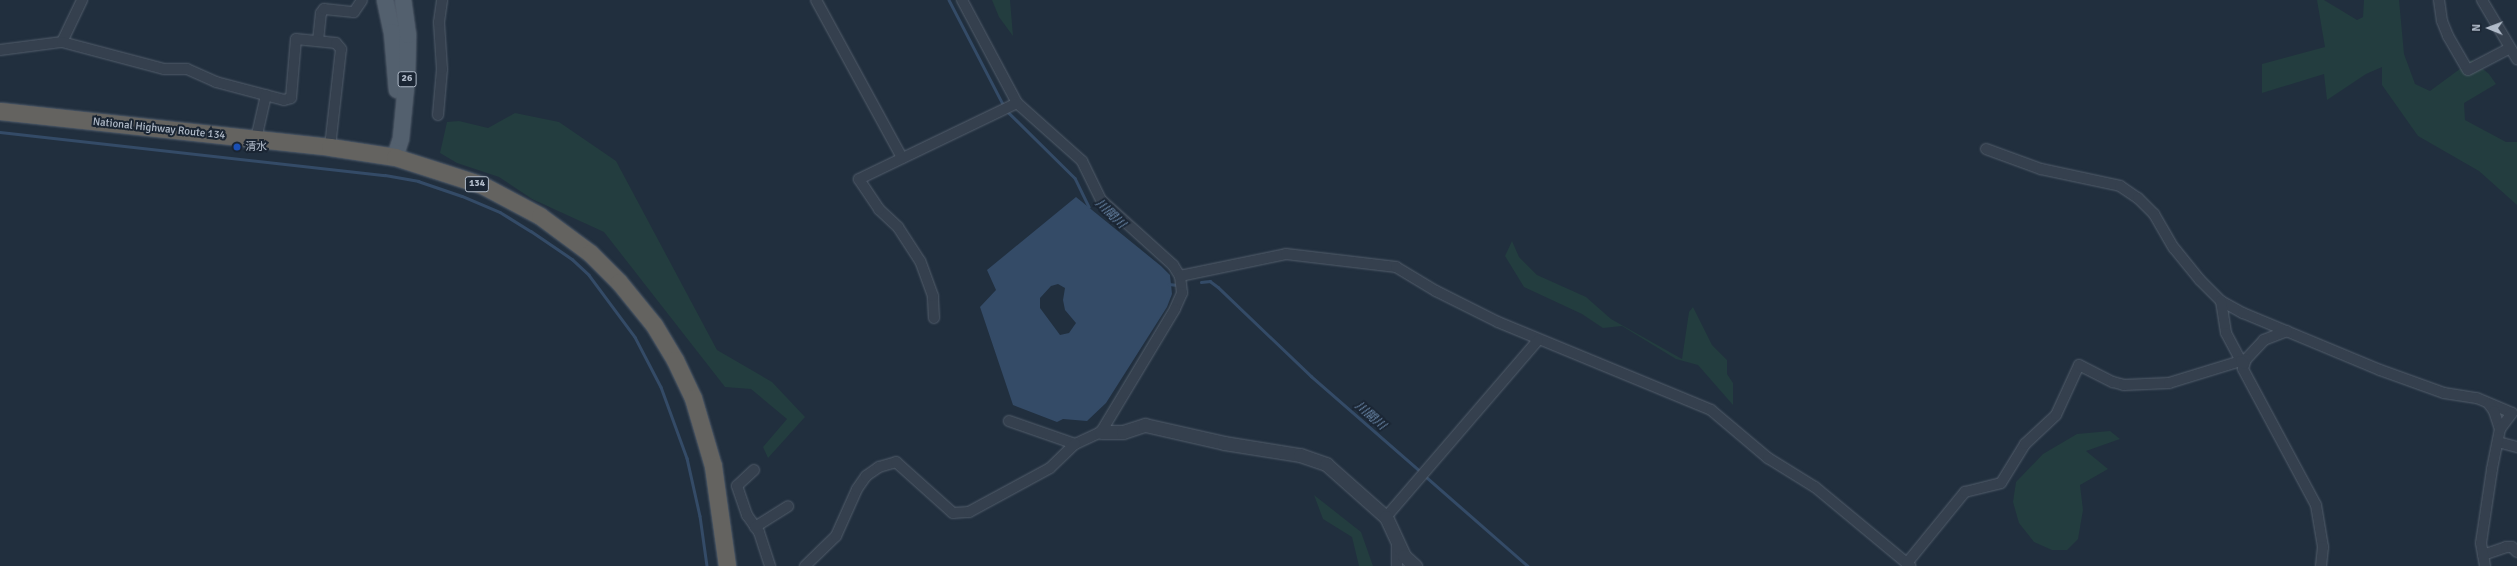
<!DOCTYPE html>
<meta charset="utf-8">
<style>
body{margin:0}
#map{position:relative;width:2517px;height:566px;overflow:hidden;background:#212f3e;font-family:Signika,"Noto Sans JP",sans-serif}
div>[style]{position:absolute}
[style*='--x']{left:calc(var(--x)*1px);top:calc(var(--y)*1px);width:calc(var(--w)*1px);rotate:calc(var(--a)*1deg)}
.green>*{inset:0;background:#233d3f}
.water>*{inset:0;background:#344b67}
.stream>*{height:2.5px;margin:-1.25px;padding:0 1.25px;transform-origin:1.25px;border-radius:1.25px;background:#344b67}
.roads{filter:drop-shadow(0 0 1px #535e6c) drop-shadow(0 0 1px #535e6c)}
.minor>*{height:10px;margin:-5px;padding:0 5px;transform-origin:5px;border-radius:5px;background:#35404e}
.tertiary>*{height:13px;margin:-6.5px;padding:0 6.5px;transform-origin:6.5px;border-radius:6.5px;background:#35404e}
.primary>*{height:16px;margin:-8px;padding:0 8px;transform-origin:8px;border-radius:8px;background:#53606e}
.trunk>*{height:17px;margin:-8.5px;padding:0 8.5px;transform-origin:8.5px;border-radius:8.5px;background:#646360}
.dots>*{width:11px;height:11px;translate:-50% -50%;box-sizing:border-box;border:2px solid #1a2533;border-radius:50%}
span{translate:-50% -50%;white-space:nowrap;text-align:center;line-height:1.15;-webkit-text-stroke:4px #1a2533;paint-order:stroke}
.shield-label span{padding:1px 3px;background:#1a2533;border:1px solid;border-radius:3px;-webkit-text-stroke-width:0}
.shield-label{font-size:10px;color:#b1bbc9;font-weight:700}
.street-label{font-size:11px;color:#b1bbc9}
.poi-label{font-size:11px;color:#b1bbc9}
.left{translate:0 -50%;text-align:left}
.water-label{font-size:12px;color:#6f8daf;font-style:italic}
.north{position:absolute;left:2469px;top:8px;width:40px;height:40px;-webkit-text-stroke:3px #1a2533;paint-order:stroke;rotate:271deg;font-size:11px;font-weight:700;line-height:16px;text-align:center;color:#b1bbc9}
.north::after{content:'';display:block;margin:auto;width:14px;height:18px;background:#b1bbc9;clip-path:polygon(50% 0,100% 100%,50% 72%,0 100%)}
</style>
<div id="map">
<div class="green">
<i style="clip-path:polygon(992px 0,1010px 0,1013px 36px,999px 17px)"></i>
<i style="clip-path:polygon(2317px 0,2324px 0,2357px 20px,2363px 17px,2364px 0,2399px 0,2404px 54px,2415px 84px,2430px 91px,2472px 60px,2489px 74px,2496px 84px,2464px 103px,2465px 120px,2506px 142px,2517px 142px,2517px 205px,2479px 171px,2418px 136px,2382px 85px,2382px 67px,2366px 74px,2327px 100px,2324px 74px,2262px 93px,2262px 64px,2325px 47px)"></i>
<i style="clip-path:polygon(515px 113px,559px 122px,616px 161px,717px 350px,772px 382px,805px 417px,768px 458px,763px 447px,787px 419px,751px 389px,725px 387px,604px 232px,532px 199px,499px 177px,457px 163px,440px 153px,447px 122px,459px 121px,488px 128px)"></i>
<i style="clip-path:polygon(1512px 241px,1519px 257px,1537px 275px,1586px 297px,1611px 319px,1682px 359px,1689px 312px,1693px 307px,1712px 345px,1727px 360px,1727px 374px,1733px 383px,1733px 405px,1698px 365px,1676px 359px,1622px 326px,1603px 328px,1582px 314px,1524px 287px,1505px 256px)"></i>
<i style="clip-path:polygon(2110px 431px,2120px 439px,2086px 451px,2108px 469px,2080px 485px,2083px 510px,2078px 539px,2067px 550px,2052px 550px,2034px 542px,2019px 523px,2013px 502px,2016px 482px,2043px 454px,2077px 434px)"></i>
<i style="clip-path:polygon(1314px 495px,1361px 532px,1373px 566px,1359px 566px,1352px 537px,1323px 519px)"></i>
</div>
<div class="water">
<i style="clip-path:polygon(evenodd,1076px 197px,1161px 266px,1170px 275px,1172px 294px,1167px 307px,1106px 403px,1087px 421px,1063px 419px,1057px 422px,1013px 405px,980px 307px,996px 290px,987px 270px,1076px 197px,1058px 284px,1065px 288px,1063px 300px,1065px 310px,1076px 323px,1069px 333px,1060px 335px,1040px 308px,1040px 298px,1051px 286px,1058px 284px)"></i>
</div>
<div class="stream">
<i style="--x:949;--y:0;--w:117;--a:62.6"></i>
<i style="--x:1007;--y:111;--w:95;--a:44.6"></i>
<i style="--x:1075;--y:178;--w:32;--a:64"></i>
<i style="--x:0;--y:132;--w:387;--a:6.4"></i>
<i style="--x:385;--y:175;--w:34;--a:10"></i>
<i style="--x:418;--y:181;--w:46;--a:18.8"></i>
<i style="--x:462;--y:196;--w:41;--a:22.8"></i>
<i style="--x:500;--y:212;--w:36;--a:32"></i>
<i style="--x:531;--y:231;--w:50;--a:34.3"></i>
<i style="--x:572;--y:259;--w:23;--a:43"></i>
<i style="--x:589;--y:275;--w:77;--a:53.4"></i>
<i style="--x:635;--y:337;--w:56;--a:62.5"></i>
<i style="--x:661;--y:387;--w:76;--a:69.9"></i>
<i style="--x:687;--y:458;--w:59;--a:77.4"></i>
<i style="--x:700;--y:516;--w:50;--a:82"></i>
<i style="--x:1201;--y:282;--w:9;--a:-6"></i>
<i style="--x:1210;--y:281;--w:10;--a:37"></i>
<i style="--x:1218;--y:287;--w:129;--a:43.7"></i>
<i style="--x:1311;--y:376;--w:146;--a:41.1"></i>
<i style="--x:1169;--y:284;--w:8;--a:7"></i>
<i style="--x:1424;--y:475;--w:138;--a:41.2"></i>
</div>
<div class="roads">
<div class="minor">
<i style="--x:816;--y:0;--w:180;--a:61.4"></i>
<i style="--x:962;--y:0;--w:117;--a:61.9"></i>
<i style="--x:1017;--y:103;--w:87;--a:41.7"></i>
<i style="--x:1082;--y:161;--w:43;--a:64"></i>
<i style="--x:1101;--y:200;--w:97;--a:42.1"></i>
<i style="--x:1173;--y:265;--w:13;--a:58"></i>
<i style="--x:1180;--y:276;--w:17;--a:83"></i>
<i style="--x:1182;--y:293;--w:17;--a:114"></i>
<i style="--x:1175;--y:309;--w:144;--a:121"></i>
<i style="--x:1101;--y:432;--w:29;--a:155"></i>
<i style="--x:1075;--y:444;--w:70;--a:-160.8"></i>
<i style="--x:2439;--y:0;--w:21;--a:82"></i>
<i style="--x:2442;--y:21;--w:16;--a:68"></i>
<i style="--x:2448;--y:36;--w:39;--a:60"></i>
<i style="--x:2468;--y:70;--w:47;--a:-27.6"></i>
<i style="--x:2482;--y:0;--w:69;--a:59.3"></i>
<i style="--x:318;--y:41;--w:28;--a:-84"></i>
<i style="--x:321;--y:13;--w:5;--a:-53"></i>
<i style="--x:324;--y:9;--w:30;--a:6"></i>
<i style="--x:354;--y:12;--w:14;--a:-56"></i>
<i style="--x:62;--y:42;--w:47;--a:-64.5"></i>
<i style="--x:0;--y:50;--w:63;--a:-7.4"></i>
<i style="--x:62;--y:42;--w:106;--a:14.8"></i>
<i style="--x:164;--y:69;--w:23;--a:0"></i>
<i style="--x:187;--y:69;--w:32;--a:24"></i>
<i style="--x:216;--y:82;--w:70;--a:14.8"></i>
<i style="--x:284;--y:100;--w:7;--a:-16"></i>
<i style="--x:291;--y:98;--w:59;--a:-85.2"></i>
<i style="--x:296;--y:39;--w:40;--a:5.7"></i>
<i style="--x:336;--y:43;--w:8;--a:50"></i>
<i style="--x:341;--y:49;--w:99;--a:96.4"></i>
<i style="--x:438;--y:115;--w:46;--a:-85"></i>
<i style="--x:442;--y:69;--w:47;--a:-93.7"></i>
<i style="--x:439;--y:22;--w:22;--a:-82"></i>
<i style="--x:256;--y:139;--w:45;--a:-77.2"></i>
<i style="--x:1986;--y:149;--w:59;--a:20"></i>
<i style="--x:2041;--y:169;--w:81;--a:12.1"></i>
<i style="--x:2120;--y:186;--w:22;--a:34"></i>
<i style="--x:2138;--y:198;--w:23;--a:45"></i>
<i style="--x:2154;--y:214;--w:39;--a:60"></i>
<i style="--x:2174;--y:248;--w:41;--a:50.9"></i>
<i style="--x:2200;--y:280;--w:30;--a:45"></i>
<i style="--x:2221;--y:301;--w:25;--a:29"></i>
<i style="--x:2243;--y:313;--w:148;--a:22.6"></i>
<i style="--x:2380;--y:370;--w:68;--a:19.8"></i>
<i style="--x:2444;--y:393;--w:33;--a:9"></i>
<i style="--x:2477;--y:398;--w:38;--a:23"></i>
<i style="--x:1180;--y:276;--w:108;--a:-11.7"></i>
<i style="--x:1286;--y:254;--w:111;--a:6.7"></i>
<i style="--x:1396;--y:267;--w:47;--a:31"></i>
<i style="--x:1436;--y:291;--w:69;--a:26.6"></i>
<i style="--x:1498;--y:322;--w:230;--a:22.4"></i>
<i style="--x:1711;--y:410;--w:75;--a:40.1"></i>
<i style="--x:1768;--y:458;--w:55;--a:31.7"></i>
<i style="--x:1815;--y:487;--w:124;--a:39.7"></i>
<i style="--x:2221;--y:301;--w:32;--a:81"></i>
<i style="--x:2226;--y:333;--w:32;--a:62"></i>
<i style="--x:934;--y:318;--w:22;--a:-93"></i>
<i style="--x:933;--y:296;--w:37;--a:-110"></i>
<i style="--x:920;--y:261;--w:40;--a:-122.9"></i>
<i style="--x:898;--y:227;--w:26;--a:-137"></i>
<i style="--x:879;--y:209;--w:36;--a:-124"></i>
<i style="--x:859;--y:179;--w:175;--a:-25.7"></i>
<i style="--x:2287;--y:331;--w:25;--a:159"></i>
<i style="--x:2264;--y:340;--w:26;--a:133"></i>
<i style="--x:2246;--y:359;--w:10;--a:107"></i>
<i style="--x:2243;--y:369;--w:154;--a:61.8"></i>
<i style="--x:2316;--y:505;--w:43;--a:80.5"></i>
<i style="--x:2323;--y:547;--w:19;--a:96"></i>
<i style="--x:2489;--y:404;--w:9;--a:54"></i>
<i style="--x:2494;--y:411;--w:19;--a:72"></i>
<i style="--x:2498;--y:442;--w:20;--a:15"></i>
<i style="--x:754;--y:470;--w:23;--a:137"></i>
<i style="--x:737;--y:486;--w:31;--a:71"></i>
<i style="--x:747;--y:515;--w:21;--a:55"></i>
<i style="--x:759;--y:532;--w:36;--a:72"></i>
<i style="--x:1386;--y:517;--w:233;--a:-49.3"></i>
<i style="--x:755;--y:527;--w:39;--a:-32"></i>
<i style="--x:2483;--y:555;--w:24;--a:-19"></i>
<i style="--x:2506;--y:547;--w:6;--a:0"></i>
<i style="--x:2512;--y:547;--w:7;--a:45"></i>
<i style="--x:1907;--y:563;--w:92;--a:-50.8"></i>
<i style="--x:1965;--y:492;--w:37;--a:-14"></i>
<i style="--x:2001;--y:483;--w:46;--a:-58.4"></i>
<i style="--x:2025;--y:444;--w:42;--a:-43.1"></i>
<i style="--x:2056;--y:415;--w:55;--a:-65.3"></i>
<i style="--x:2079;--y:365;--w:38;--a:27"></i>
<i style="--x:2113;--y:382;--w:11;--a:15"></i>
<i style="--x:2124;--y:385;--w:45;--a:-2.5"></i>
<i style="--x:2169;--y:383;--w:75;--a:-17"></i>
<i style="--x:2241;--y:361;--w:4;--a:45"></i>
<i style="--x:805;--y:566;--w:43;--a:-44.1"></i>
<i style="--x:836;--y:536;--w:51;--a:-65.9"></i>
<i style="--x:857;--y:489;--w:16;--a:-55"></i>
<i style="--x:866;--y:476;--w:16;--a:-35"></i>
<i style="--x:879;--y:467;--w:18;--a:-16"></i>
<i style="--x:896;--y:462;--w:76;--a:41.8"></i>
<i style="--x:953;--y:513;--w:16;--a:-4"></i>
<i style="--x:969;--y:512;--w:92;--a:-28.5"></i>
<i style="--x:1050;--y:468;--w:35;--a:-44"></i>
<i style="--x:1397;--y:566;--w:21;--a:-90"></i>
<i style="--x:2485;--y:566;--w:23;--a:-100"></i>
<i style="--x:2481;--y:543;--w:75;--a:-81.5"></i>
<i style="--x:2492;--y:469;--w:41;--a:-78.7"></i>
<i style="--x:2500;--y:429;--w:20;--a:-53"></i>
</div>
<div class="tertiary">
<i style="--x:1101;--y:432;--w:22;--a:0"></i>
<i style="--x:1123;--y:432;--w:23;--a:-18"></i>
<i style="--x:1145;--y:425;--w:81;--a:12.8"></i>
<i style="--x:1224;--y:443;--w:77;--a:9"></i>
<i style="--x:1300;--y:455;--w:28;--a:19"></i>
<i style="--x:1326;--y:464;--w:80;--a:41.5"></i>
<i style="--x:1386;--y:517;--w:43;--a:65.2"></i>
<i style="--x:1404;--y:556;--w:15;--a:42"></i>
</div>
<div class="primary">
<i style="--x:385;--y:0;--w:33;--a:78"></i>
<i style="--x:392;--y:32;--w:58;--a:85.1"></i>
<i style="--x:395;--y:157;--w:20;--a:-72"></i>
<i style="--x:401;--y:138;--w:61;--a:-84.4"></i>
<i style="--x:407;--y:77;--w:42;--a:-88.6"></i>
<i style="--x:408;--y:35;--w:35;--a:-98"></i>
</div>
<div class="trunk">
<i style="--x:0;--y:111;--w:332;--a:6.2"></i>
<i style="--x:330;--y:147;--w:66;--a:8.7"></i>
<i style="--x:395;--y:157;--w:91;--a:17.8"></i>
<i style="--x:482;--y:185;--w:66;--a:28.1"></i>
<i style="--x:540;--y:216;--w:62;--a:36.5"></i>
<i style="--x:590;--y:253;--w:41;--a:45"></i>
<i style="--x:619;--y:282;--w:55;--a:50.9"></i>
<i style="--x:654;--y:325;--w:41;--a:59"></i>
<i style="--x:675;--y:360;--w:42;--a:64.7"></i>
<i style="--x:693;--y:398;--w:71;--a:73.6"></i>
<i style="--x:713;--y:466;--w:101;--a:82"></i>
</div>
</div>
<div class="dots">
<i style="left:237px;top:147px;background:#1a4fb4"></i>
</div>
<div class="shield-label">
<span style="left:407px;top:79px">26</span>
<span style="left:477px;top:184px">134</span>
</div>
<div class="street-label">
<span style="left:159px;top:129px;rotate:6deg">National Highway Route 134</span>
</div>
<div class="poi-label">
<span class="left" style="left:245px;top:147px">清水</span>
</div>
<div class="water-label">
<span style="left:1110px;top:214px;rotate:44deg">川間川</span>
<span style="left:1370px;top:416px;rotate:41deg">川間川</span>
</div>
<div class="north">N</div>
</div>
